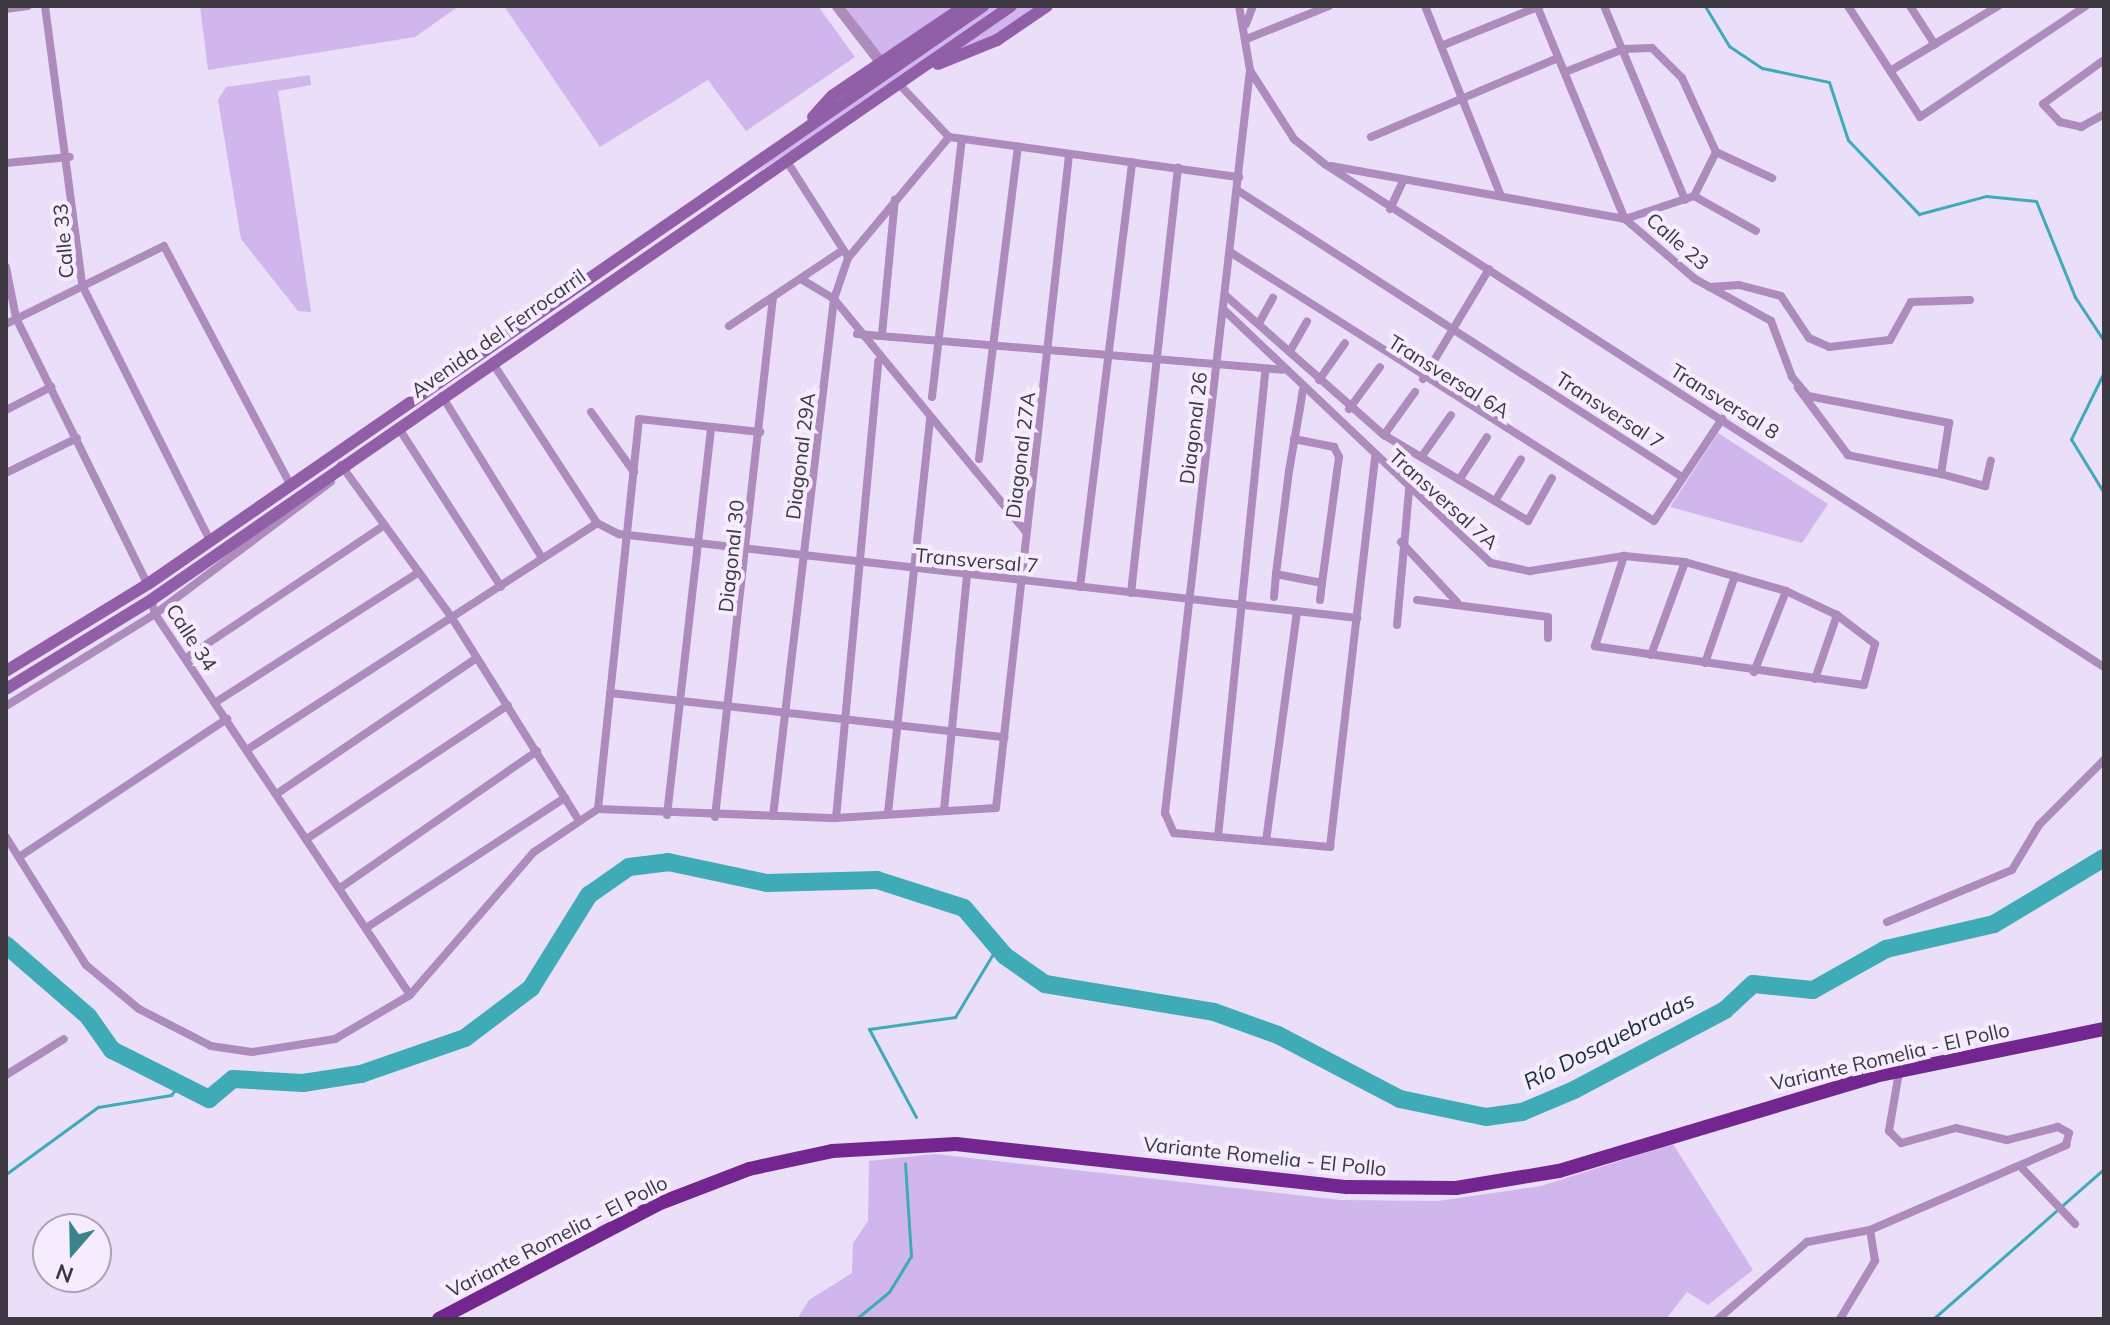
<!DOCTYPE html>
<meta charset="utf-8">
<style>
body{margin:0}
#map{position:relative;width:2110px;height:1325px;overflow:hidden;background:#ebdef9;font-family:Mulish,sans-serif}
div>[style]{position:absolute}
[style*='--x']{left:calc(var(--x)*1px);top:calc(var(--y)*1px);width:calc(var(--w)*1px);rotate:calc(var(--a)*1deg)}
.green>*{inset:0;background:#d1b6ed}
.stream>*{height:3px;margin:-1.5px;padding:0 1.5px;transform-origin:1.5px;border-radius:1.5px;background:#3fabb7}
.river>*{height:18px;margin:-9px;padding:0 9px;transform-origin:9px;border-radius:9px;background:#3fabb7}
.minor>*{height:8px;margin:-4px;padding:0 4px;transform-origin:4px;border-radius:4px;background:#ad8bbd}
.tertiary>*{height:11px;margin:-5.5px;padding:0 5.5px;transform-origin:5.5px;border-radius:5.5px;background:#ad8bbd}
.secondary>*{height:12px;margin:-6px;padding:0 6px;transform-origin:6px;border-radius:6px;background:#915ea8}
.trunk>*{height:14px;margin:-7px;padding:0 7px;transform-origin:7px;border-radius:7px;background:#742690}
span{translate:-50% -50%;white-space:nowrap;text-align:center;line-height:1.15;-webkit-text-stroke:8px #f5edfe;paint-order:stroke}
.street-label{font-size:20px;color:#3c3741}
.water-label{font-size:22px;color:#172f32;font-style:italic}
.frame{position:absolute;inset:0;border:8px solid #3c3741;pointer-events:none}
.north{position:absolute;left:32px;top:1213px;width:80px;height:80px;box-sizing:border-box;background:#f5edfe;border:2px solid #aba4b2;border-radius:50%;rotate:200deg;font-size:22px;font-weight:700;line-height:32px;text-align:center;color:#3c3741}
.north::after{content:'';display:block;margin:auto;width:28px;height:36px;background:#3b828a;clip-path:polygon(50% 0,100% 100%,50% 72%,0 100%)}
</style>
<div id="map">
<div class="green">
<i style="clip-path:polygon(200px 6px,459px 6px,415px 37px,208px 70px)"></i>
<i style="clip-path:polygon(504px 6px,818px 6px,855px 57px,746px 131px,708px 80px,600px 147px)"></i>
<i style="clip-path:polygon(837px 6px,1047px 6px,997px 40px,913px 74px,753px 175px,881px 63px)"></i>
<i style="clip-path:polygon(310px 75px,311px 85px,278px 91px,311px 312px,298px 311px,241px 239px,218px 100px,226px 87px)"></i>
<i style="clip-path:polygon(1718px 433px,1828px 504px,1802px 543px,1670px 507px)"></i>
<i style="clip-path:polygon(1673px 1144px,1753px 1270px,1708px 1305px,1687px 1292px,1666px 1319px,797px 1319px,809px 1300px,852px 1273px,853px 1243px,868px 1221px,869px 1161px,935px 1154px,1340px 1200px,1438px 1201px,1541px 1186px)"></i>
</div>
<div class="stream">
<i style="--x:1705;--y:6;--w:47;--a:59"></i>
<i style="--x:1729;--y:46;--w:40;--a:34"></i>
<i style="--x:1762;--y:68;--w:68;--a:11.8"></i>
<i style="--x:1829;--y:82;--w:61;--a:71.9"></i>
<i style="--x:1848;--y:140;--w:103;--a:46.2"></i>
<i style="--x:1919;--y:214;--w:69;--a:-15"></i>
<i style="--x:1986;--y:196;--w:50;--a:5.7"></i>
<i style="--x:2036;--y:201;--w:104;--a:67.9"></i>
<i style="--x:2075;--y:297;--w:53;--a:56.6"></i>
<i style="--x:2104;--y:372;--w:75;--a:116.2"></i>
<i style="--x:2071;--y:439;--w:63;--a:58.6"></i>
<i style="--x:2103;--y:858;--w:3;--a:72"></i>
<i style="--x:916;--y:1117;--w:100;--a:-118.1"></i>
<i style="--x:869;--y:1029;--w:87;--a:-7.9"></i>
<i style="--x:955;--y:1017;--w:82;--a:-59"></i>
<i style="--x:6;--y:1174;--w:114;--a:-36.1"></i>
<i style="--x:98;--y:1107;--w:74;--a:-9.3"></i>
<i style="--x:171;--y:1095;--w:13;--a:-51"></i>
<i style="--x:856;--y:1319;--w:43;--a:-39.3"></i>
<i style="--x:889;--y:1292;--w:42;--a:-58.6"></i>
<i style="--x:911;--y:1256;--w:93;--a:-93.7"></i>
<i style="--x:1933;--y:1319;--w:227;--a:-41.3"></i>
</div>
<div class="river">
<i style="--x:6;--y:945;--w:108;--a:40.9"></i>
<i style="--x:88;--y:1016;--w:42;--a:54.8"></i>
<i style="--x:112;--y:1050;--w:109;--a:26.8"></i>
<i style="--x:209;--y:1099;--w:31;--a:-40"></i>
<i style="--x:233;--y:1079;--w:70;--a:3.3"></i>
<i style="--x:303;--y:1083;--w:59;--a:-8.8"></i>
<i style="--x:361;--y:1074;--w:110;--a:-19.1"></i>
<i style="--x:465;--y:1038;--w:83;--a:-37.1"></i>
<i style="--x:531;--y:988;--w:110;--a:-58.1"></i>
<i style="--x:589;--y:895;--w:49;--a:-35"></i>
<i style="--x:629;--y:867;--w:39;--a:-7"></i>
<i style="--x:668;--y:862;--w:101;--a:12"></i>
<i style="--x:767;--y:883;--w:110;--a:-1.6"></i>
<i style="--x:877;--y:880;--w:91;--a:17.8"></i>
<i style="--x:964;--y:908;--w:63;--a:49.5"></i>
<i style="--x:1005;--y:956;--w:49;--a:35"></i>
<i style="--x:1045;--y:984;--w:171;--a:9.4"></i>
<i style="--x:1214;--y:1012;--w:68;--a:19.8"></i>
<i style="--x:1278;--y:1035;--w:138;--a:27.7"></i>
<i style="--x:1400;--y:1099;--w:88;--a:11.8"></i>
<i style="--x:1486;--y:1117;--w:36;--a:-8"></i>
<i style="--x:1522;--y:1112;--w:56;--a:-22.9"></i>
<i style="--x:1574;--y:1090;--w:171;--a:-27.9"></i>
<i style="--x:1725;--y:1010;--w:38;--a:-43"></i>
<i style="--x:1753;--y:984;--w:60;--a:5.7"></i>
<i style="--x:1813;--y:990;--w:84;--a:-29.3"></i>
<i style="--x:1886;--y:949;--w:111;--a:-13"></i>
<i style="--x:1994;--y:924;--w:128;--a:-31"></i>
</div>
<div class="minor">
<i style="--x:45;--y:6;--w:281;--a:82.4"></i>
<i style="--x:82;--y:285;--w:286;--a:63.4"></i>
<i style="--x:1239;--y:6;--w:65;--a:80.2"></i>
<i style="--x:1250;--y:70;--w:748;--a:96.53"></i>
<i style="--x:1165;--y:813;--w:22;--a:66"></i>
<i style="--x:1174;--y:833;--w:157;--a:5.1"></i>
<i style="--x:1330;--y:847;--w:392;--a:-83.4"></i>
<i style="--x:1425;--y:6;--w:205;--a:68.2"></i>
<i style="--x:1537;--y:6;--w:230;--a:67.6"></i>
<i style="--x:1625;--y:219;--w:92;--a:40.6"></i>
<i style="--x:1695;--y:279;--w:87;--a:28.9"></i>
<i style="--x:1771;--y:321;--w:60;--a:69.4"></i>
<i style="--x:1792;--y:377;--w:25;--a:50"></i>
<i style="--x:1808;--y:396;--w:144;--a:10.8"></i>
<i style="--x:1949;--y:423;--w:52;--a:98.9"></i>
<i style="--x:1941;--y:474;--w:95;--a:-168.5"></i>
<i style="--x:1848;--y:455;--w:84;--a:-126.7"></i>
<i style="--x:1604;--y:6;--w:210;--a:67.3"></i>
<i style="--x:1848;--y:6;--w:132;--a:57"></i>
<i style="--x:1920;--y:117;--w:200;--a:-33.8"></i>
<i style="--x:1910;--y:6;--w:46;--a:57.3"></i>
<i style="--x:6;--y:9;--w:22;--a:-8"></i>
<i style="--x:1246;--y:24;--w:19;--a:-69"></i>
<i style="--x:1249;--y:38;--w:86;--a:-21.8"></i>
<i style="--x:1441;--y:46;--w:107;--a:-22"></i>
<i style="--x:2104;--y:60;--w:75;--a:144.2"></i>
<i style="--x:2043;--y:104;--w:25;--a:47"></i>
<i style="--x:2060;--y:122;--w:22;--a:13"></i>
<i style="--x:2081;--y:127;--w:26;--a:-29"></i>
<i style="--x:1890;--y:71;--w:126;--a:-31"></i>
<i style="--x:1251;--y:72;--w:80;--a:57.3"></i>
<i style="--x:1294;--y:139;--w:41;--a:39.1"></i>
<i style="--x:1326;--y:165;--w:926;--a:32.83"></i>
<i style="--x:1565;--y:72;--w:62;--a:-21.6"></i>
<i style="--x:1623;--y:49;--w:29;--a:-2"></i>
<i style="--x:1652;--y:48;--w:42;--a:45"></i>
<i style="--x:1682;--y:78;--w:81;--a:65.3"></i>
<i style="--x:1716;--y:152;--w:62;--a:24.9"></i>
<i style="--x:899;--y:84;--w:73;--a:46.7"></i>
<i style="--x:949;--y:137;--w:293;--a:7.9"></i>
<i style="--x:1371;--y:137;--w:203;--a:-22.9"></i>
<i style="--x:786;--y:160;--w:112;--a:57.4"></i>
<i style="--x:6;--y:163;--w:64;--a:-5.4"></i>
<i style="--x:1331;--y:166;--w:299;--a:10.2"></i>
<i style="--x:1625;--y:219;--w:73;--a:-18.4"></i>
<i style="--x:1694;--y:196;--w:49;--a:-63.4"></i>
<i style="--x:1237;--y:190;--w:530;--a:32.82"></i>
<i style="--x:1694;--y:196;--w:71;--a:29.4"></i>
<i style="--x:1390;--y:209;--w:29;--a:-65"></i>
<i style="--x:1230;--y:252;--w:502;--a:32.39"></i>
<i style="--x:1654;--y:521;--w:123;--a:-56.3"></i>
<i style="--x:6;--y:267;--w:52;--a:78.9"></i>
<i style="--x:16;--y:318;--w:298;--a:63.7"></i>
<i style="--x:801;--y:279;--w:39;--a:31"></i>
<i style="--x:834;--y:299;--w:302;--a:50.5"></i>
<i style="--x:1709;--y:287;--w:30;--a:-4"></i>
<i style="--x:1739;--y:285;--w:43;--a:14.7"></i>
<i style="--x:1781;--y:296;--w:50;--a:56.3"></i>
<i style="--x:1809;--y:338;--w:22;--a:24"></i>
<i style="--x:1829;--y:347;--w:61;--a:-6.5"></i>
<i style="--x:1890;--y:340;--w:43;--a:-61.1"></i>
<i style="--x:1911;--y:302;--w:59;--a:-1.9"></i>
<i style="--x:1225;--y:295;--w:212;--a:41.4"></i>
<i style="--x:1384;--y:435;--w:168;--a:30.8"></i>
<i style="--x:1528;--y:521;--w:49;--a:-60.8"></i>
<i style="--x:1223;--y:309;--w:369;--a:43.5"></i>
<i style="--x:1491;--y:563;--w:40;--a:12"></i>
<i style="--x:1530;--y:571;--w:95;--a:-9.1"></i>
<i style="--x:1624;--y:556;--w:61;--a:5.6"></i>
<i style="--x:1685;--y:562;--w:105;--a:16"></i>
<i style="--x:1786;--y:591;--w:56;--a:25.2"></i>
<i style="--x:1837;--y:615;--w:48;--a:37.3"></i>
<i style="--x:1875;--y:644;--w:42;--a:105"></i>
<i style="--x:1864;--y:685;--w:272;--a:-171.8"></i>
<i style="--x:1595;--y:646;--w:95;--a:-72.1"></i>
<i style="--x:1259;--y:323;--w:29;--a:-61"></i>
<i style="--x:6;--y:324;--w:176;--a:-26.3"></i>
<i style="--x:164;--y:246;--w:272;--a:62.1"></i>
<i style="--x:729;--y:326;--w:137;--a:-33.7"></i>
<i style="--x:857;--y:334;--w:427;--a:4.8"></i>
<i style="--x:882;--y:334;--w:135;--a:-84.5"></i>
<i style="--x:1290;--y:351;--w:34;--a:-60"></i>
<i style="--x:492;--y:362;--w:192;--a:56.9"></i>
<i style="--x:597;--y:523;--w:25;--a:27"></i>
<i style="--x:619;--y:534;--w:743;--a:6.49"></i>
<i style="--x:1423;--y:379;--w:128;--a:-59"></i>
<i style="--x:1319;--y:380;--w:45;--a:-54.9"></i>
<i style="--x:442;--y:396;--w:190;--a:58.3"></i>
<i style="--x:932;--y:397;--w:260;--a:-83.4"></i>
<i style="--x:1349;--y:409;--w:52;--a:-53.6"></i>
<i style="--x:6;--y:410;--w:51;--a:-27.1"></i>
<i style="--x:591;--y:412;--w:74;--a:54.4"></i>
<i style="--x:398;--y:427;--w:190;--a:57.2"></i>
<i style="--x:1384;--y:435;--w:53;--a:-54.2"></i>
<i style="--x:1294;--y:439;--w:41;--a:11.3"></i>
<i style="--x:1334;--y:447;--w:11;--a:63"></i>
<i style="--x:1339;--y:457;--w:127;--a:97.7"></i>
<i style="--x:1322;--y:583;--w:47;--a:-168.9"></i>
<i style="--x:1276;--y:574;--w:104;--a:-82.8"></i>
<i style="--x:1289;--y:471;--w:64;--a:-80.1"></i>
<i style="--x:1300;--y:408;--w:18;--a:-81"></i>
<i style="--x:1422;--y:456;--w:50;--a:-54.7"></i>
<i style="--x:979;--y:459;--w:315;--a:-82.9"></i>
<i style="--x:341;--y:465;--w:189;--a:54"></i>
<i style="--x:452;--y:618;--w:237;--a:57.9"></i>
<i style="--x:6;--y:473;--w:79;--a:-26.2"></i>
<i style="--x:1941;--y:474;--w:46;--a:15.3"></i>
<i style="--x:1985;--y:486;--w:26;--a:-77"></i>
<i style="--x:1459;--y:480;--w:51;--a:-56.9"></i>
<i style="--x:1495;--y:501;--w:49;--a:-58.2"></i>
<i style="--x:1401;--y:542;--w:82;--a:47"></i>
<i style="--x:1080;--y:587;--w:428;--a:-83"></i>
<i style="--x:1131;--y:593;--w:428;--a:-83.7"></i>
<i style="--x:1274;--y:597;--w:23;--a:-85"></i>
<i style="--x:151;--y:599;--w:16;--a:75"></i>
<i style="--x:155;--y:614;--w:458;--a:56.2"></i>
<i style="--x:1320;--y:600;--w:17;--a:-83"></i>
<i style="--x:1417;--y:600;--w:132;--a:7.4"></i>
<i style="--x:1548;--y:617;--w:21;--a:90"></i>
<i style="--x:1397;--y:625;--w:136;--a:-84.9"></i>
<i style="--x:1651;--y:655;--w:99;--a:-69.9"></i>
<i style="--x:186;--y:658;--w:239;--a:-33.8"></i>
<i style="--x:1705;--y:663;--w:92;--a:-71"></i>
<i style="--x:1754;--y:672;--w:87;--a:-68.4"></i>
<i style="--x:1815;--y:679;--w:68;--a:-71"></i>
<i style="--x:610;--y:693;--w:397;--a:6.4"></i>
<i style="--x:216;--y:702;--w:241;--a:-32.6"></i>
<i style="--x:6;--y:706;--w:175;--a:-31.7"></i>
<i style="--x:155;--y:614;--w:220;--a:-36.9"></i>
<i style="--x:248;--y:749;--w:416;--a:-32.9"></i>
<i style="--x:278;--y:793;--w:240;--a:-34.2"></i>
<i style="--x:598;--y:809;--w:238;--a:2.2"></i>
<i style="--x:836;--y:818;--w:160;--a:-3.6"></i>
<i style="--x:996;--y:808;--w:657;--a:-83.62"></i>
<i style="--x:598;--y:809;--w:392;--a:-84"></i>
<i style="--x:639;--y:419;--w:122;--a:6.1"></i>
<i style="--x:944;--y:810;--w:236;--a:-84.4"></i>
<i style="--x:888;--y:813;--w:398;--a:-83.9"></i>
<i style="--x:667;--y:815;--w:390;--a:-83.5"></i>
<i style="--x:773;--y:816;--w:521;--a:-83.27"></i>
<i style="--x:834;--y:299;--w:43;--a:-71.1"></i>
<i style="--x:848;--y:258;--w:158;--a:-50.1"></i>
<i style="--x:715;--y:817;--w:523;--a:-83.64"></i>
<i style="--x:836;--y:818;--w:459;--a:-84.7"></i>
<i style="--x:6;--y:837;--w:151;--a:58"></i>
<i style="--x:86;--y:965;--w:69;--a:39.7"></i>
<i style="--x:139;--y:1009;--w:81;--a:27.2"></i>
<i style="--x:211;--y:1046;--w:41;--a:8.3"></i>
<i style="--x:252;--y:1052;--w:84;--a:-8.9"></i>
<i style="--x:335;--y:1039;--w:87;--a:-30.4"></i>
<i style="--x:410;--y:995;--w:189;--a:-49.1"></i>
<i style="--x:534;--y:852;--w:77;--a:-33.9"></i>
<i style="--x:1218;--y:837;--w:468;--a:-84.2"></i>
<i style="--x:308;--y:838;--w:240;--a:-33.6"></i>
<i style="--x:1266;--y:841;--w:232;--a:-82.3"></i>
<i style="--x:19;--y:857;--w:250;--a:-33.6"></i>
<i style="--x:340;--y:888;--w:240;--a:-34.8"></i>
<i style="--x:1887;--y:922;--w:135;--a:-22.6"></i>
<i style="--x:2012;--y:870;--w:52;--a:-59"></i>
<i style="--x:2039;--y:825;--w:92;--a:-45"></i>
<i style="--x:366;--y:928;--w:238;--a:-33.2"></i>
<i style="--x:6;--y:1075;--w:68;--a:-31.8"></i>
<i style="--x:2020;--y:1166;--w:80;--a:46.5"></i>
<i style="--x:1718;--y:1319;--w:118;--a:-40.9"></i>
<i style="--x:1807;--y:1242;--w:64;--a:-10.8"></i>
<i style="--x:1870;--y:1230;--w:214;--a:-23.4"></i>
<i style="--x:2066;--y:1145;--w:12;--a:-76"></i>
<i style="--x:2069;--y:1133;--w:13;--a:-151"></i>
<i style="--x:2058;--y:1127;--w:53;--a:165.7"></i>
<i style="--x:2007;--y:1140;--w:52;--a:-166.8"></i>
<i style="--x:1956;--y:1128;--w:57;--a:164.7"></i>
<i style="--x:1901;--y:1143;--w:17;--a:-135"></i>
<i style="--x:1889;--y:1131;--w:60;--a:-80.4"></i>
<i style="--x:1840;--y:1319;--w:68;--a:-58.9"></i>
<i style="--x:1875;--y:1261;--w:31;--a:-99"></i>
</div>
<div class="tertiary">
<i style="--x:837;--y:6;--w:72;--a:52.3"></i>
</div>
<div class="secondary">
<i style="--x:938;--y:64;--w:64;--a:-22.1"></i>
<i style="--x:997;--y:40;--w:60;--a:-34.2"></i>
<i style="--x:813;--y:117;--w:28;--a:-48"></i>
<i style="--x:832;--y:96;--w:161;--a:-34.1"></i>
<i style="--x:6;--y:671;--w:167;--a:-31.5"></i>
<i style="--x:148;--y:584;--w:1016;--a:-34.69"></i>
<i style="--x:6;--y:689;--w:170;--a:-31.5"></i>
<i style="--x:151;--y:600;--w:1045;--a:-34.63"></i>
</div>
<div class="trunk">
<i style="--x:439;--y:1319;--w:247;--a:-27.7"></i>
<i style="--x:658;--y:1204;--w:97;--a:-21"></i>
<i style="--x:749;--y:1169;--w:85;--a:-12.2"></i>
<i style="--x:832;--y:1151;--w:124;--a:-3.2"></i>
<i style="--x:956;--y:1144;--w:393;--a:6.3"></i>
<i style="--x:1347;--y:1187;--w:109;--a:0.5"></i>
<i style="--x:1456;--y:1188;--w:104;--a:-9.4"></i>
<i style="--x:1559;--y:1171;--w:330;--a:-16.7"></i>
<i style="--x:1875;--y:1076;--w:234;--a:-11.6"></i>
</div>
<div class="street-label">
<span style="left:63px;top:241px;rotate:-95deg">Calle 33</span>
<span style="left:1678px;top:241px;rotate:41deg">Calle 23</span>
<span style="left:498px;top:333px;rotate:-35deg">Avenida del Ferrocarril</span>
<span style="left:1449px;top:376px;rotate:32deg">Transversal 6A</span>
<span style="left:1725px;top:401px;rotate:32deg">Transversal 8</span>
<span style="left:1610px;top:410px;rotate:33deg">Transversal 7</span>
<span style="left:1193px;top:428px;rotate:-83deg">Diagonal 26</span>
<span style="left:1020px;top:455px;rotate:-83deg">Diagonal 27A</span>
<span style="left:800px;top:456px;rotate:-83deg">Diagonal 29A</span>
<span style="left:1444px;top:499px;rotate:42deg">Transversal 7A</span>
<span style="left:731px;top:556px;rotate:-84deg">Diagonal 30</span>
<span style="left:977px;top:560px;rotate:5deg">Transversal 7</span>
<span style="left:192px;top:637px;rotate:57deg">Calle 34</span>
<span style="left:1890px;top:1056px;rotate:-13deg">Variante Romelia - El Pollo</span>
<span style="left:1265px;top:1156px;rotate:6deg">Variante Romelia - El Pollo</span>
<span style="left:557px;top:1236px;rotate:-27deg">Variante Romelia - El Pollo</span>
</div>
<div class="water-label">
<span style="left:1609px;top:1041px;rotate:-27deg">Río Dosquebradas</span>
</div>
<div class="frame"></div>
<div class="north">N</div>
</div>
